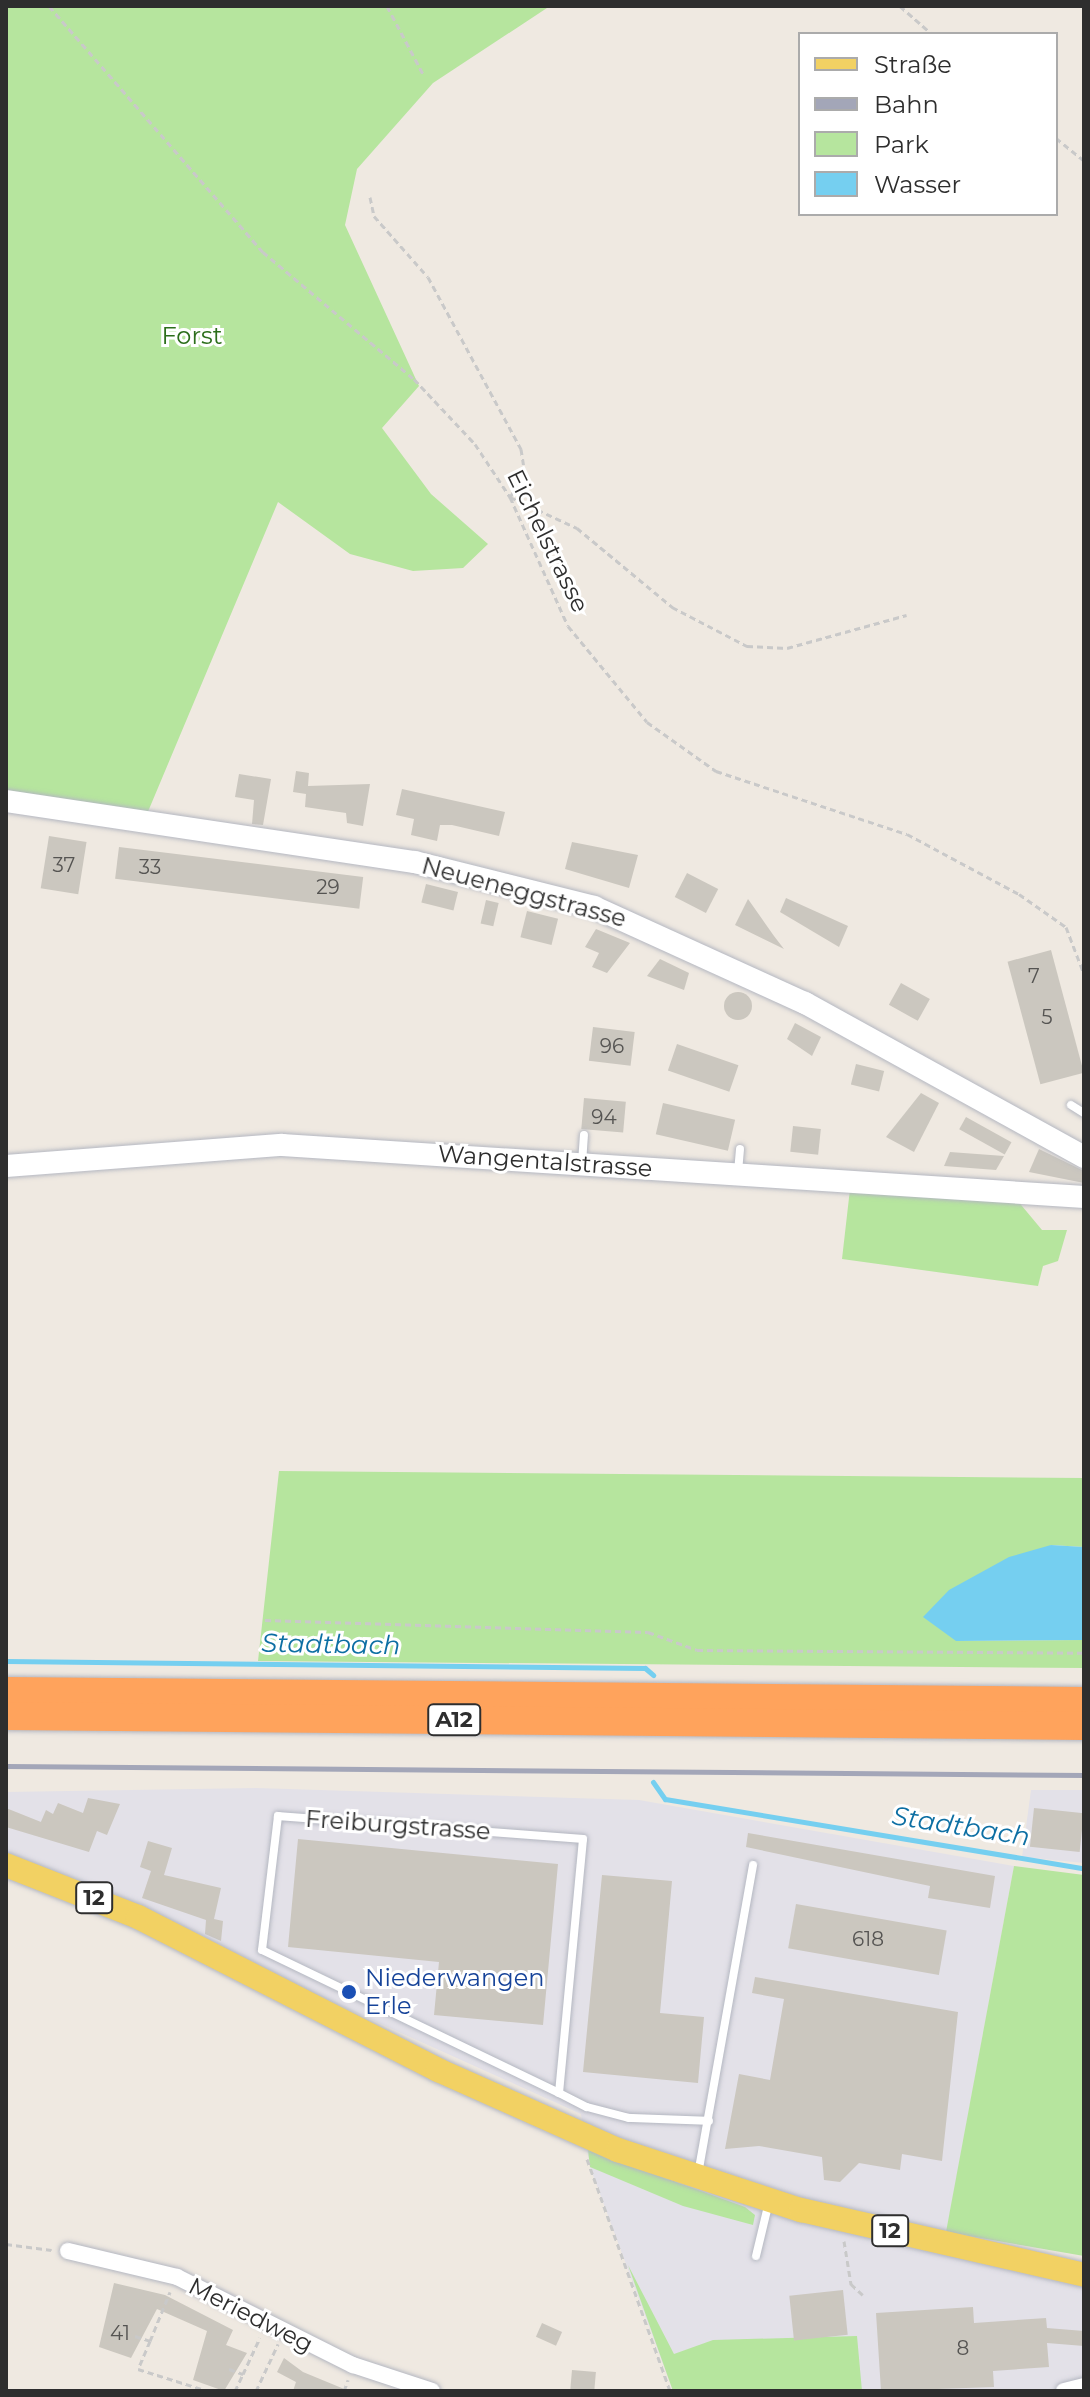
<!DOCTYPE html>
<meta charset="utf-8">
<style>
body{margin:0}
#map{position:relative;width:1090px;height:2397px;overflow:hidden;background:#efe9e1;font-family:Montserrat,sans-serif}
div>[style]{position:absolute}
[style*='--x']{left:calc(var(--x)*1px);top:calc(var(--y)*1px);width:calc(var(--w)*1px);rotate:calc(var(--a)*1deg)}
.industrial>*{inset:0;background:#e3e1e8}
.green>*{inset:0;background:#b6e59e}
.water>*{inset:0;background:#75cff0}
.stream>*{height:5px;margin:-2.5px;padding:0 2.5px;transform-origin:2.5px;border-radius:2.5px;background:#75cff0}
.building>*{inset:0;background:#cbc7bf;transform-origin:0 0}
.round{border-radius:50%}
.path>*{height:3px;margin-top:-1.5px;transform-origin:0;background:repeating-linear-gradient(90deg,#c9c9c9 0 6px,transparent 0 10px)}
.roads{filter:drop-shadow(0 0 2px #b4b7c1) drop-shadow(0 0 2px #b4b7c1)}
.lane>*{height:8px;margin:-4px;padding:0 4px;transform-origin:4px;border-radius:4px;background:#fff}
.street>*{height:16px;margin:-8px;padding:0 8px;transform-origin:8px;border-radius:8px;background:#fff}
.secondary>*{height:22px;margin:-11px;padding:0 11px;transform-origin:11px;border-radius:11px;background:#fff}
.primary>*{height:24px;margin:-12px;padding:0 12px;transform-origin:12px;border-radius:12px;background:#f2d163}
.highway>*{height:28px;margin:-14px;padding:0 14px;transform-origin:14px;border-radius:14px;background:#ffa35c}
.rail>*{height:5px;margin:-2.5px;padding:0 2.5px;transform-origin:2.5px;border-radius:2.5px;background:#a3a6b8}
.dots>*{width:22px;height:22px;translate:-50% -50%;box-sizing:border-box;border:4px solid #fff;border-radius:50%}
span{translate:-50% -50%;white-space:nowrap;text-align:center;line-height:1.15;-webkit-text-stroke:6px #fff;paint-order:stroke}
.number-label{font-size:20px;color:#555452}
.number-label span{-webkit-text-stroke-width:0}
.shield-label span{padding:2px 6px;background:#fff;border:2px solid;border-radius:6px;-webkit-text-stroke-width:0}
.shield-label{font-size:22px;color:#2e2e2e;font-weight:700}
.park-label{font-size:24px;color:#2c6e1b}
.street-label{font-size:24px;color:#2e2e2e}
.transit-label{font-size:24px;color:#164399}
.left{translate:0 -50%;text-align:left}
.water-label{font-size:26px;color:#0d6fa3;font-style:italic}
.frame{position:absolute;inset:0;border:8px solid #2e2e2e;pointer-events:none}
.legend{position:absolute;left:798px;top:32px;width:260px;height:184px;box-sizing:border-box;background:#fff;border:2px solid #ababab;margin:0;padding:10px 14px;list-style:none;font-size:24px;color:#2e2e2e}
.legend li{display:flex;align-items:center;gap:16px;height:40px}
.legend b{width:40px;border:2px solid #ababab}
</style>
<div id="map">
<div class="industrial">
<i style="clip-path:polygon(256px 1788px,639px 1800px,1014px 1866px,946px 2235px,1084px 2265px,1084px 2391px,673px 2391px,590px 2167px,581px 2114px,6px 1855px,6px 1792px)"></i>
<i style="clip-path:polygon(1031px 1790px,1084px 1790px,1084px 1863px,1022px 1857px)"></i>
</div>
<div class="green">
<i style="clip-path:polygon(6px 6px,550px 6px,433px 83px,357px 169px,345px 225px,419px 386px,382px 428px,431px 494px,488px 544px,463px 568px,413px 571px,350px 554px,278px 502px,147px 814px,6px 794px)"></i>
<i style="clip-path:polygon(850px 1189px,1017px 1200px,1042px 1230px,1067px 1230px,1058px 1261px,1043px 1266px,1038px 1286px,842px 1259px)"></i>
<i style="clip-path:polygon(279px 1471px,1084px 1478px,1084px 1547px,1051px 1545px,956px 1641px,1084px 1640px,1084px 1668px,258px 1661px)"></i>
<i style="clip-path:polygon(1014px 1866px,1084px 1875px,1084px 2256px,946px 2232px)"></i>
<i style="clip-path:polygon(588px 2150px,745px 2207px,755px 2215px,753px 2225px,683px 2206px,590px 2167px)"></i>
<i style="clip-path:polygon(628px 2265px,674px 2354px,713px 2340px,857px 2336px,862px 2391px,673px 2391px)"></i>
</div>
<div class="water">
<i style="clip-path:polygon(1051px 1545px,1084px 1547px,1084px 1640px,956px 1641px,923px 1617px,949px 1590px,1009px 1557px)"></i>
</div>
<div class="stream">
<i style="--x:6;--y:1661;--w:639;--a:0.63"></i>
<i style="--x:645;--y:1668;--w:11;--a:41"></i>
<i style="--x:653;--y:1782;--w:21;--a:55"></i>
<i style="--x:665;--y:1799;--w:425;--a:9.4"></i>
</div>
<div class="building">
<i style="clip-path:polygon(296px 771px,309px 773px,308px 786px,370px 784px,363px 826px,347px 823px,346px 813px,305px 807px,306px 794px,293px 792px)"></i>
<i style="clip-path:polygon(239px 774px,271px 779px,263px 825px,252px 824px,254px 800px,235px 797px)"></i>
<i style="clip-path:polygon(402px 789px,505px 812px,499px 836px,452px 825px,440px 825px,437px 841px,411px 835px,414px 819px,396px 815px)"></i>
<i style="left:49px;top:836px;width:38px;height:53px;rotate:9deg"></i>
<i style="clip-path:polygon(572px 842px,638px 855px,629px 888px,565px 869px)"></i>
<i style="left:119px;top:847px;width:246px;height:32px;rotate:7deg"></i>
<i style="left:687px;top:873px;width:35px;height:27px;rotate:27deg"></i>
<i style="left:426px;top:884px;width:33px;height:19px;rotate:14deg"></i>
<i style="clip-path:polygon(786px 898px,848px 926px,839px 947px,780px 912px)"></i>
<i style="clip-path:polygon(748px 899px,774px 936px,784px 949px,735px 925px)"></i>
<i style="left:486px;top:900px;width:13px;height:24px;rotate:13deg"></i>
<i style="left:527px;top:911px;width:32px;height:27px;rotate:14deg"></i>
<i style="clip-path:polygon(596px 929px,630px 943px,607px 973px,592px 967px,599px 953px,585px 947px)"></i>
<i style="left:1051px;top:950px;width:127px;height:45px;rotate:75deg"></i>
<i style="clip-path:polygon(660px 959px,689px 973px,684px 990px,647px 976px)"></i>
<i style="left:901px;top:983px;width:33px;height:25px;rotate:29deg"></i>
<i class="round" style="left:724px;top:992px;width:28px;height:28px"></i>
<i style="clip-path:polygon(795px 1023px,821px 1037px,812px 1056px,787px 1039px)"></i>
<i style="left:593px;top:1027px;width:42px;height:34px;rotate:7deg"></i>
<i style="left:677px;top:1044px;width:65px;height:28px;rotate:19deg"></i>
<i style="left:856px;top:1064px;width:29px;height:21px;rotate:14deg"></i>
<i style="clip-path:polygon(921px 1093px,939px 1103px,914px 1152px,886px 1137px)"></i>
<i style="left:584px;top:1098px;width:42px;height:31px;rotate:5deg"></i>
<i style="left:663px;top:1103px;width:74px;height:32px;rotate:13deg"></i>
<i style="left:966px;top:1117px;width:52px;height:14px;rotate:29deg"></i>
<i style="left:793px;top:1126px;width:28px;height:26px;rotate:6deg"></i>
<i style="clip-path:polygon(1039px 1149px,1084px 1171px,1084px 1183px,1029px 1172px)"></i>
<i style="clip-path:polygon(950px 1152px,1004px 1156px,996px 1170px,944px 1166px)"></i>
<i style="clip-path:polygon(88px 1798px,120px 1804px,107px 1835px,97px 1831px,89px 1852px,6px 1827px,6px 1808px,41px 1822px,37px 1831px,46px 1810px,53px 1814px,58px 1803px,83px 1813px)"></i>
<i style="left:1034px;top:1808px;width:50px;height:39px;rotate:6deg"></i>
<i style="clip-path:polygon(748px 1833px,995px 1876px,990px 1908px,928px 1898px,930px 1886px,746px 1847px)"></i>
<i style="clip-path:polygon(298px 1839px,558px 1864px,543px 2025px,434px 2015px,439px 1962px,288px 1947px)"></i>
<i style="clip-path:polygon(148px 1841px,172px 1848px,164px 1875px,221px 1888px,214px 1919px,223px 1921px,221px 1941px,205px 1934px,206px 1920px,142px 1898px,151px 1871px,140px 1867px)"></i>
<i style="clip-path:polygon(602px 1875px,672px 1881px,660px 2013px,704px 2017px,698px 2083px,583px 2072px)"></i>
<i style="left:796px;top:1904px;width:153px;height:45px;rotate:10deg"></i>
<i style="clip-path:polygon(755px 1977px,958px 2012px,942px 2161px,902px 2154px,900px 2170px,859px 2163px,840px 2182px,824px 2180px,822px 2157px,759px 2146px,725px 2149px,739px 2074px,770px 2080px,784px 1999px,752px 1993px)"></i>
<i style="clip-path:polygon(114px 2283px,165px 2295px,233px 2330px,226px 2345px,247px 2353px,224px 2391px,193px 2380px,207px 2331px,157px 2309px,131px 2358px,99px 2347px)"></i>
<i style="left:843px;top:2290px;width:45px;height:54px;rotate:84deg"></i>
<i style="clip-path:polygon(973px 2307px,974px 2323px,1046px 2318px,1047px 2328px,1084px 2331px,1084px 2346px,1047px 2343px,1049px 2367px,993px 2371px,994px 2387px,881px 2391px,876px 2313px)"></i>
<i style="left:542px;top:2323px;width:22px;height:15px;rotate:24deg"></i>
<i style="clip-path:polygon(284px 2358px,303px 2372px,349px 2391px,293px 2391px,296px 2382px,277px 2372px)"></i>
<i style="left:572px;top:2370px;width:24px;height:19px;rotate:5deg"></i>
</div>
<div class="path">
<i style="--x:49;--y:6;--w:326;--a:49"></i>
<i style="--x:263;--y:252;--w:197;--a:40.1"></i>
<i style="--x:414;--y:379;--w:89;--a:46.8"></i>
<i style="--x:475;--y:444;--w:64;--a:56.6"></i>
<i style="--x:510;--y:497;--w:141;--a:65.8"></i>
<i style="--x:568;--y:626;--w:124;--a:50.5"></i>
<i style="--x:647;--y:722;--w:85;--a:35.4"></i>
<i style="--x:716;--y:771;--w:201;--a:18.3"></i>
<i style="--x:907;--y:834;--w:127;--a:28.2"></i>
<i style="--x:1019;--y:894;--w:57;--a:35.1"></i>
<i style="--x:1066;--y:927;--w:50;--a:69"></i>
<i style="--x:387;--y:6;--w:77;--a:62.1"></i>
<i style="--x:900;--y:6;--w:43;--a:41.2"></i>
<i style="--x:1056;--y:138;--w:36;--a:39"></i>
<i style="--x:370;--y:197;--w:19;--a:78"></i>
<i style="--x:374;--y:216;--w:81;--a:48.5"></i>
<i style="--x:428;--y:277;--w:196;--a:61.6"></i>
<i style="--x:521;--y:449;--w:25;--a:81"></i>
<i style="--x:525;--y:474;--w:27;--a:123"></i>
<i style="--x:510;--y:497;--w:74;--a:24.8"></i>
<i style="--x:577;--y:528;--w:124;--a:39.7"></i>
<i style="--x:672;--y:607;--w:85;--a:27.5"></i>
<i style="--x:747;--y:646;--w:40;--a:2.9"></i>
<i style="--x:787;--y:648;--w:124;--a:-15.4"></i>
<i style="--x:6;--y:417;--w:8;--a:90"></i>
<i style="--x:265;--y:1620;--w:383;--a:1.8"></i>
<i style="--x:648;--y:1632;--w:52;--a:20.2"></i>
<i style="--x:697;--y:1650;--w:387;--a:0.4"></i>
<i style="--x:587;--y:2159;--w:246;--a:70.3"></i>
<i style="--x:844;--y:2241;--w:44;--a:80.8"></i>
<i style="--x:851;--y:2284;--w:16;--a:43"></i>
<i style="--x:6;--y:2244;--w:46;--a:7.4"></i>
<i style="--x:135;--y:2336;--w:16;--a:18"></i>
<i style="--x:150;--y:2341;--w:53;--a:-67.8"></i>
<i style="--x:150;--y:2341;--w:30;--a:113"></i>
<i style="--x:138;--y:2369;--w:73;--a:17.4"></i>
<i style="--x:229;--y:2369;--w:15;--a:20"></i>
<i style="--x:243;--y:2374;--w:40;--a:-65"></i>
<i style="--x:235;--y:2391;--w:19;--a:-65"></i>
<i style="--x:256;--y:2391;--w:52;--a:-64.9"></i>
<i style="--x:344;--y:2391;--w:12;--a:-70"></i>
</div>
<div class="roads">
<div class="lane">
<i style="--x:1071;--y:1105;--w:15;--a:32"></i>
<i style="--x:582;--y:1163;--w:28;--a:-86"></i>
<i style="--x:738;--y:1172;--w:23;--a:-85"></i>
<i style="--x:559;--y:2093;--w:255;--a:-84.6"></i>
<i style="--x:583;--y:1839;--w:306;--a:-175.7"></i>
<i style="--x:278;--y:1816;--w:135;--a:96.8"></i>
<i style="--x:262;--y:1950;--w:330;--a:25.7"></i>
<i style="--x:559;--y:2093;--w:31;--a:27"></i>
<i style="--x:587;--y:2107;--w:43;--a:14.7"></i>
<i style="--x:629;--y:2118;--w:80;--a:2.1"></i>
<i style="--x:698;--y:2174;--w:314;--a:-79.9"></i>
<i style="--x:756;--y:2256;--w:56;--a:-76.5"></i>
</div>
<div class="street">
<i style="--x:68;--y:2251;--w:112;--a:13.4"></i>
<i style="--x:177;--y:2277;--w:197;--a:26.6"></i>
<i style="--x:353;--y:2365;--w:83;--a:18.2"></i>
<i style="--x:1064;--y:2391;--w:21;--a:-14"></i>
</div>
<div class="secondary">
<i style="--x:6;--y:801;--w:414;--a:8.5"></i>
<i style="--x:415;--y:862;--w:185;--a:14.1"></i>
<i style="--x:594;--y:907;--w:232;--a:24.5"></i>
<i style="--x:805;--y:1003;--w:319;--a:28.9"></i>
<i style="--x:6;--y:1166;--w:277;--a:-4.4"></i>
<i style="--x:282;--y:1145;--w:804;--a:3.71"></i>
</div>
<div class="primary">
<i style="--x:6;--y:1865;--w:142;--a:21.5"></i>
<i style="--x:138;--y:1917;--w:337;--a:27"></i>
<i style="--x:438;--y:2070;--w:197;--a:24"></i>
<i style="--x:618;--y:2150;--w:193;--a:18.2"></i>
<i style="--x:801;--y:2210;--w:290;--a:12.9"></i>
</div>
<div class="highway">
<i style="--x:6;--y:1691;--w:1078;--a:0.53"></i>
<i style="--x:6;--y:1716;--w:1078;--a:0.53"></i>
</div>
</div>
<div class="rail">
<i style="--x:6;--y:1766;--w:1078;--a:0.48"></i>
</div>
<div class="dots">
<i style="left:349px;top:1992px;background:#1a4fb4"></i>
</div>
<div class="number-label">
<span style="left:64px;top:865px">37</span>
<span style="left:150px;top:867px">33</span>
<span style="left:328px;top:887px">29</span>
<span style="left:1034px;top:976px">7</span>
<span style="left:1047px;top:1017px">5</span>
<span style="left:612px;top:1046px">96</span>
<span style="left:604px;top:1117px">94</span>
<span style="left:868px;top:1939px">618</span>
<span style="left:120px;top:2333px">41</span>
<span style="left:963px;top:2348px">8</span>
</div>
<div class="shield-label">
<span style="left:454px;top:1720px">A12</span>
<span style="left:94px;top:1898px">12</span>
<span style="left:890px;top:2231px">12</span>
</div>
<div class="park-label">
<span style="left:192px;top:336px">Forst</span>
</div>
<div class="street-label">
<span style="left:548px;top:541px;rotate:64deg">Eichelstrasse</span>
<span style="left:524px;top:892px;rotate:15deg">Neueneggstrasse</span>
<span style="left:545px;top:1161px;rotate:4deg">Wangentalstrasse</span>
<span style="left:398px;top:1825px;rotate:4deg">Freiburgstrasse</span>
<span style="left:251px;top:2315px;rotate:27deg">Meriedweg</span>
</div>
<div class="transit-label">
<span class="left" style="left:365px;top:1992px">Niederwangen<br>Erle</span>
</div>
<div class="water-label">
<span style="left:331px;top:1645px;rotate:1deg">Stadtbach</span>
<span style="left:961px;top:1827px;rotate:9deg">Stadtbach</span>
</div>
<div class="frame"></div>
<ul class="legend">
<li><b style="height:10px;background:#f2d163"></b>Straße</li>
<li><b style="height:10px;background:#a3a6b8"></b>Bahn</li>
<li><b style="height:22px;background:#b6e59e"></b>Park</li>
<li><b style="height:22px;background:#75cff0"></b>Wasser</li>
</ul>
</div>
